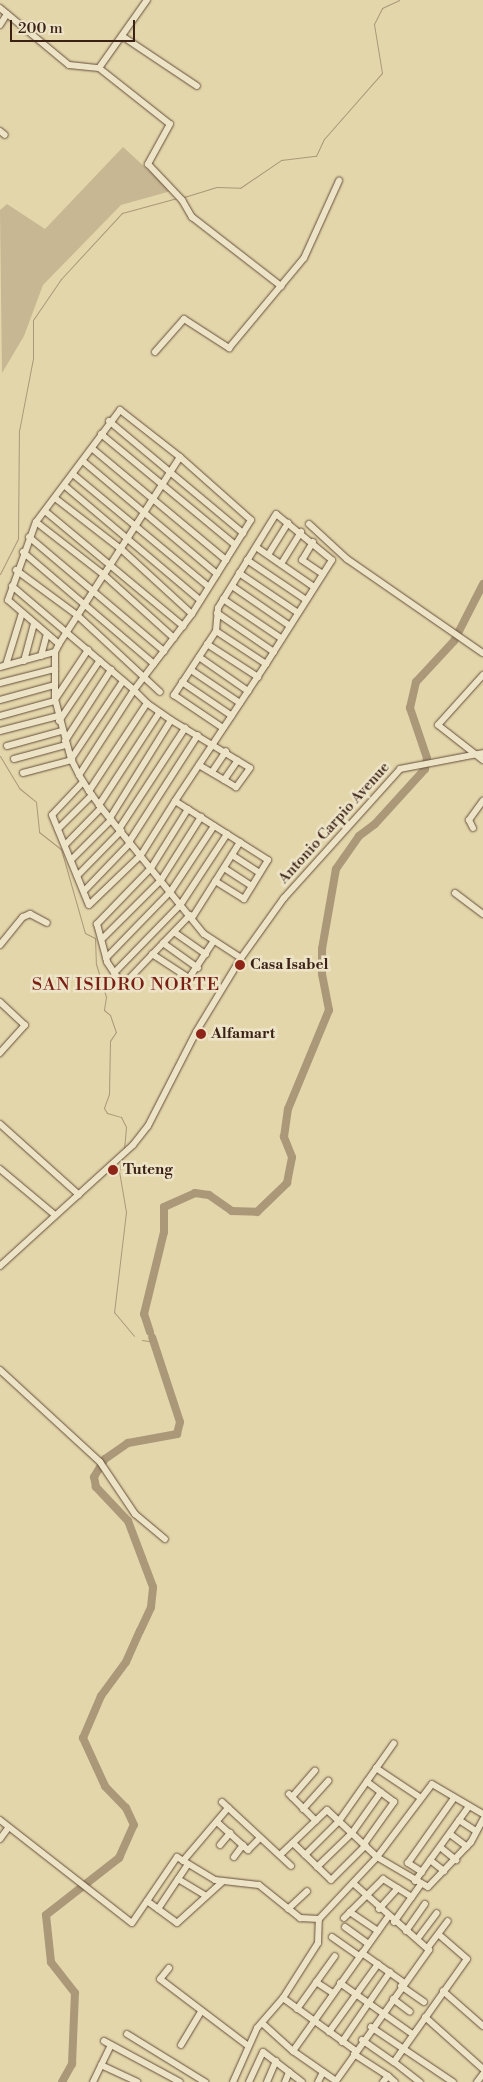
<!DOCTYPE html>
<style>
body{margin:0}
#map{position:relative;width:483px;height:2082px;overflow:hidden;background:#e4d6ab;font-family:"Libre Bodoni",serif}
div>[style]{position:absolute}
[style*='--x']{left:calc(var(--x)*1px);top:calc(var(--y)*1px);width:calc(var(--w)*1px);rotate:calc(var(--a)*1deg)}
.green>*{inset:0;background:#c7b792}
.stream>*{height:1px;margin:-0.5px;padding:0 0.5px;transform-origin:0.5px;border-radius:0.5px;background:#aa9878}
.river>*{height:8px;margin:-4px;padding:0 4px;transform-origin:4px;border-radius:4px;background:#aa9878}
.roads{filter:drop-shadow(0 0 1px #644e3a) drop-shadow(0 0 1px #644e3a)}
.minor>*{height:6px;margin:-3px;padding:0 3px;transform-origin:3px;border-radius:3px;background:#ede4c8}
.dots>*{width:14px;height:14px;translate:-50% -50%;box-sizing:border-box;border:2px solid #ede4c8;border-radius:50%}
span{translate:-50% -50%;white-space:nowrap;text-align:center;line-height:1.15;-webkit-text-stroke:5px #ede4c8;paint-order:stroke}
.street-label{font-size:15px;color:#3a2015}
.poi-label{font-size:15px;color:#3a2015;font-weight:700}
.left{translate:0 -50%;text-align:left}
.quarter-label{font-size:18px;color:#7a1f14;letter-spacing:1px}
.scale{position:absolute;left:10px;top:20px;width:125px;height:22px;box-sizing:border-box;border:2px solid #3a2015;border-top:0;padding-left:6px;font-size:15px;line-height:18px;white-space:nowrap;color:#3a2015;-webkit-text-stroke:4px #ede4c8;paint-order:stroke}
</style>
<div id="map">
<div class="green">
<i style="clip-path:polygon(123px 147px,171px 191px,121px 205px,43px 285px,24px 336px,2px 373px,0 210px,7px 204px,45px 229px)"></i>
</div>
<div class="stream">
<i style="--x:184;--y:197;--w:34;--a:-17"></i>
<i style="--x:217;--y:187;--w:23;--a:2"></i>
<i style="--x:240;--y:188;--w:50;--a:-34.3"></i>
<i style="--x:281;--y:160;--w:35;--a:-7"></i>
<i style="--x:316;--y:156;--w:19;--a:-65"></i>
<i style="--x:324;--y:139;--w:88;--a:-48.7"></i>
<i style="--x:382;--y:73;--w:50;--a:-99.3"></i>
<i style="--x:374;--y:24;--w:18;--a:-63"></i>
<i style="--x:382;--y:8;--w:19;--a:-25"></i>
<i style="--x:0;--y:574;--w:39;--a:-63"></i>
<i style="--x:18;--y:539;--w:108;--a:-89.5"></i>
<i style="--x:19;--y:431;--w:74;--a:-79.1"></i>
<i style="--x:33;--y:358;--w:38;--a:-90"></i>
<i style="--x:33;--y:320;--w:50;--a:-55.7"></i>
<i style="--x:61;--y:279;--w:90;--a:-47.3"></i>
<i style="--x:122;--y:213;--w:57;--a:-15.3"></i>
<i style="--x:0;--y:756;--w:37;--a:59"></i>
<i style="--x:19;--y:788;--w:22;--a:39"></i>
<i style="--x:36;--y:802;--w:30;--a:84"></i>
<i style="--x:39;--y:832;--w:28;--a:38"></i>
<i style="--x:61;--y:849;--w:87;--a:74.1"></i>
<i style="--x:85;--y:933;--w:11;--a:27"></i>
<i style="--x:95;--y:938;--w:26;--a:88"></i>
<i style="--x:96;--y:964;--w:34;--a:73"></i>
<i style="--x:106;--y:997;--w:13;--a:99"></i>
<i style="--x:104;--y:1010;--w:8;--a:40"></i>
<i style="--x:110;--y:1015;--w:18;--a:71"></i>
<i style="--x:116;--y:1032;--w:11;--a:124"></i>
<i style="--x:110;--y:1041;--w:53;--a:91.1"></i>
<i style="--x:109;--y:1094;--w:15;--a:110"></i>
<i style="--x:104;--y:1108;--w:6;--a:59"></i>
<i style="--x:107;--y:1113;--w:15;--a:16"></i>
<i style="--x:121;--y:1117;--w:11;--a:63"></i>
<i style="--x:126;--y:1127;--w:23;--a:95"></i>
<i style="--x:122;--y:1159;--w:12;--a:104"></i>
<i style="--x:119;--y:1171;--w:42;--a:80.3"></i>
<i style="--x:126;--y:1212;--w:101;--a:96.8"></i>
<i style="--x:114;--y:1312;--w:31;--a:50"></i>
<i style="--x:142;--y:1340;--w:13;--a:9"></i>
</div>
<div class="river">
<i style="--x:150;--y:1332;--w:19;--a:-108"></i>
<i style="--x:144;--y:1314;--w:84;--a:-76.3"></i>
<i style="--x:164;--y:1232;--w:25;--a:-90"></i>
<i style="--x:164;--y:1207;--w:34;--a:-24"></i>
<i style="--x:195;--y:1193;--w:14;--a:8"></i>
<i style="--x:209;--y:1195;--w:28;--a:35"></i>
<i style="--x:232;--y:1211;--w:25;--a:2"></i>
<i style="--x:257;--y:1212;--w:42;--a:-44"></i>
<i style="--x:287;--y:1183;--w:26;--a:-79"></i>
<i style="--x:292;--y:1157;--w:22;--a:-112"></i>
<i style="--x:284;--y:1137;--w:28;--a:-82"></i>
<i style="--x:288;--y:1109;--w:107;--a:-67.5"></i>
<i style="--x:329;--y:1010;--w:37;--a:-101"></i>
<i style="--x:322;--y:974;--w:25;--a:-90"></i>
<i style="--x:322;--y:949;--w:81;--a:-80.1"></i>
<i style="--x:336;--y:869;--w:40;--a:-55.1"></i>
<i style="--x:359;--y:836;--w:20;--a:-37"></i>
<i style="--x:375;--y:824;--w:74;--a:-47.7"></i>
<i style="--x:425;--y:769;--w:11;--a:-80"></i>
<i style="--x:427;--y:758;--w:53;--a:-108.8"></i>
<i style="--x:410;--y:708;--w:27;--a:-77"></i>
<i style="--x:416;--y:682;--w:56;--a:-47.2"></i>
<i style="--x:454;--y:641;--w:64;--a:-63"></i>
<i style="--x:62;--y:2082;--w:21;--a:-61"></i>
<i style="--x:72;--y:2064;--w:71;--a:-87.6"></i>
<i style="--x:75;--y:1993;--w:39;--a:-128"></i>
<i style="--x:51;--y:1962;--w:47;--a:-96.1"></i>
<i style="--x:46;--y:1915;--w:93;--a:-38"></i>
<i style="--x:119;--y:1858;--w:36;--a:-66"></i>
<i style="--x:134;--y:1825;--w:19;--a:-115"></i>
<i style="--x:126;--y:1808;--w:30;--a:-134"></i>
<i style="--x:105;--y:1786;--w:53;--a:-114.6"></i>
<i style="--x:83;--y:1738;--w:46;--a:-66.8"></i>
<i style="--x:101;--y:1696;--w:42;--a:-53.7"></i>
<i style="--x:126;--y:1662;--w:34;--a:-66"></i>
<i style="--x:140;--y:1631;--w:26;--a:-65"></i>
<i style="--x:151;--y:1607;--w:20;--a:-84"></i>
<i style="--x:153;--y:1587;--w:71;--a:-110.7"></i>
<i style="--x:128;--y:1521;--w:47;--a:-133.3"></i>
<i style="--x:96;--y:1487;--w:10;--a:-101"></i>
<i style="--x:94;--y:1477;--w:21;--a:-59"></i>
<i style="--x:105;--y:1459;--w:28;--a:-35"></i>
<i style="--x:128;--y:1443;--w:50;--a:-10.4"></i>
<i style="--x:177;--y:1434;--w:12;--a:-76"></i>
<i style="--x:180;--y:1422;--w:89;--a:-108.2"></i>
</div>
<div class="roads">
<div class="minor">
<i style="--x:147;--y:0;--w:83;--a:125.2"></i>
<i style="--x:99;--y:68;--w:90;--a:38.3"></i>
<i style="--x:170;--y:124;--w:46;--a:118.8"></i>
<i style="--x:148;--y:164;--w:50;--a:46.6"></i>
<i style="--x:182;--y:200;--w:20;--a:60"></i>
<i style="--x:192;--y:217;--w:113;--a:37.8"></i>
<i style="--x:0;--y:8;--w:89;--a:39.6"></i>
<i style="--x:69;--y:65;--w:30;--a:6"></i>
<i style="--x:0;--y:25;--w:13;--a:-58"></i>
<i style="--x:122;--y:36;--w:90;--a:33.7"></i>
<i style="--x:0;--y:131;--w:6;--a:39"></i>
<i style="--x:155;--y:352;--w:44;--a:-48.7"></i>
<i style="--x:184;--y:319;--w:54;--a:32.8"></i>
<i style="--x:229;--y:348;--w:117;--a:-50.2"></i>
<i style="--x:304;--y:258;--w:85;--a:-65.6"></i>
<i style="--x:109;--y:421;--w:175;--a:39.9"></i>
<i style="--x:101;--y:434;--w:174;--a:39.6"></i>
<i style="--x:94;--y:450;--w:172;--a:39.8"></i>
<i style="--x:84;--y:462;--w:174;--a:40.1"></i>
<i style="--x:74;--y:475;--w:175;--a:39.7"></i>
<i style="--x:65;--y:486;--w:177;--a:40.2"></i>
<i style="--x:55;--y:498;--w:83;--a:37.7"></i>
<i style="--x:121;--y:549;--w:96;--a:42.5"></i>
<i style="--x:45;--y:511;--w:180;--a:39.8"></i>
<i style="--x:36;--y:522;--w:86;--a:37.9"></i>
<i style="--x:104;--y:575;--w:94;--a:42"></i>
<i style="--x:309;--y:524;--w:52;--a:42.6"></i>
<i style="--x:347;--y:559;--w:165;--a:34.7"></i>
<i style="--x:29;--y:537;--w:177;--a:40.2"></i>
<i style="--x:313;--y:542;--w:21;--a:121"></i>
<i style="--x:302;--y:560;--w:25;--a:34"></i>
<i style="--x:256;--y:547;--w:70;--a:34.6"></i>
<i style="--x:23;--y:552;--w:172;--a:40.5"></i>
<i style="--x:268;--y:555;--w:38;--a:-58"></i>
<i style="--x:247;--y:560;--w:71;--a:34.1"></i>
<i style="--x:281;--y:564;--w:38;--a:-58"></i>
<i style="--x:16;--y:570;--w:76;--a:36.4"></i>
<i style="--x:77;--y:615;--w:113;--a:42.9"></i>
<i style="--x:239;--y:573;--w:71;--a:34.1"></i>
<i style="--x:12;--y:586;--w:160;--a:40.4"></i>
<i style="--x:134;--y:690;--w:101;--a:122.9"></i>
<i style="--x:232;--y:586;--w:70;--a:34.6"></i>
<i style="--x:223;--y:599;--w:71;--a:34.1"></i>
<i style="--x:217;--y:613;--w:69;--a:34.4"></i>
<i style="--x:216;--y:631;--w:60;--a:33.4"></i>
<i style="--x:59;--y:644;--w:67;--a:-139.2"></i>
<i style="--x:8;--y:600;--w:83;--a:-70.3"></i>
<i style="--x:36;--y:522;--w:140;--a:-53.1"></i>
<i style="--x:120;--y:410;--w:76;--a:38.1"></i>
<i style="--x:207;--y:644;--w:61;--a:32.9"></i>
<i style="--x:41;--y:656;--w:23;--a:-75"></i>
<i style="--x:199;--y:657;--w:60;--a:34.8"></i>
<i style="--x:24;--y:661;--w:38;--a:-75"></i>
<i style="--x:6;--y:665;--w:54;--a:-72.9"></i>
<i style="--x:0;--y:667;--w:57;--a:-15.3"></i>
<i style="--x:191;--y:670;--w:59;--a:34"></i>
<i style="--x:483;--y:675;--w:67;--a:132"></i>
<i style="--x:438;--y:725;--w:57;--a:37.9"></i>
<i style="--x:182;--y:682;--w:60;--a:34.2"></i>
<i style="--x:0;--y:683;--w:57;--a:-14.3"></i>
<i style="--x:56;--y:698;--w:58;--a:-56.3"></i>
<i style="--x:0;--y:700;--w:57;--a:-15.3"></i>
<i style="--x:0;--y:716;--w:57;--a:-15.3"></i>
<i style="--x:171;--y:720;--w:92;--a:31.3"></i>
<i style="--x:250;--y:768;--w:24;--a:126"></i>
<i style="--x:236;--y:787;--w:43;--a:-149.3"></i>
<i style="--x:59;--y:721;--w:73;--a:-56.1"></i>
<i style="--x:0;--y:731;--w:60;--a:-14.5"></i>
<i style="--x:65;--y:741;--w:85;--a:-57.1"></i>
<i style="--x:7;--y:746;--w:57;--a:-15.3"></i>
<i style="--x:14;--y:759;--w:54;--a:-15.1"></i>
<i style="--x:71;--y:759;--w:94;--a:-56.3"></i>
<i style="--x:212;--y:772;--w:25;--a:-56"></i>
<i style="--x:23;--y:773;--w:51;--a:-14.9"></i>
<i style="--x:224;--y:780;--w:24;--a:-55"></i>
<i style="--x:83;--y:782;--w:45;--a:133.2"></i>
<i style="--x:52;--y:815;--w:97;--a:67.7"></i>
<i style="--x:89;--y:905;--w:72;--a:-43.9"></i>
<i style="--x:141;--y:855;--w:64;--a:-57.8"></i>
<i style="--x:175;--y:801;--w:110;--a:32.4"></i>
<i style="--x:268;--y:860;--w:46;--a:121.6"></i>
<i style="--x:244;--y:899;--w:34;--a:-148"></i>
<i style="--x:89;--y:791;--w:105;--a:-56.6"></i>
<i style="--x:147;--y:703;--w:18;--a:-135"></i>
<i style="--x:134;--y:690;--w:96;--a:-52.7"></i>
<i style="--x:192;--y:614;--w:111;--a:-57.9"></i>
<i style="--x:251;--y:520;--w:95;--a:-138.4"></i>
<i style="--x:180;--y:457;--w:223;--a:122.9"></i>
<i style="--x:59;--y:644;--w:9;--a:117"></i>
<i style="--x:55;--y:652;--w:47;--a:90"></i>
<i style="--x:55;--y:699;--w:62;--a:75.1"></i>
<i style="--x:71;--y:759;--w:18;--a:63"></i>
<i style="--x:79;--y:775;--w:19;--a:58"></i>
<i style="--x:89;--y:791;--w:17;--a:54"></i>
<i style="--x:99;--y:805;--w:166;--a:50.9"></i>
<i style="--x:204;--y:934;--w:44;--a:33"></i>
<i style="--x:175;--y:801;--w:164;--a:-56.4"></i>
<i style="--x:266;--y:664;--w:123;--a:-57.6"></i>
<i style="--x:332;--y:560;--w:72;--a:-140.6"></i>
<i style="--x:276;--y:514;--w:110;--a:121.7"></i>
<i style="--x:218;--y:608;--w:23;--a:95"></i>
<i style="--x:216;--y:631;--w:77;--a:123.3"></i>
<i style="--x:174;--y:695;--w:59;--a:34"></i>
<i style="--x:99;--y:805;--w:110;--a:-56.9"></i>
<i style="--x:188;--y:809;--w:70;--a:122.1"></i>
<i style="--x:151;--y:868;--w:78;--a:134"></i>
<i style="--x:97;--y:924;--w:39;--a:75"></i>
<i style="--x:107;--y:962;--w:25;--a:56"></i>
<i style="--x:121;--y:983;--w:4;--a:0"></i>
<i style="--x:125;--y:983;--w:94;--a:-46.3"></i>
<i style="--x:110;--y:818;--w:115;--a:-58.1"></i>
<i style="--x:171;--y:720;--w:29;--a:-145"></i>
<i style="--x:473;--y:828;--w:9;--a:-117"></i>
<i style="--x:469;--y:820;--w:24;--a:-54"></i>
<i style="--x:58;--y:829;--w:48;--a:-45"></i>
<i style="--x:119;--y:829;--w:121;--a:-56.8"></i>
<i style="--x:129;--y:842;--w:127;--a:-57.2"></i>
<i style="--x:65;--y:845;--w:52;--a:-45.8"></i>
<i style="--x:232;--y:855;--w:33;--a:33"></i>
<i style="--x:71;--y:860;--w:57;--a:-45"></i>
<i style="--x:224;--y:868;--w:33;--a:33"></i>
<i style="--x:78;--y:875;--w:62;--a:-45.7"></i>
<i style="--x:85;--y:890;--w:65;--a:-46.2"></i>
<i style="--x:455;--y:893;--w:35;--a:37"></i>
<i style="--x:192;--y:918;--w:90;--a:-57.7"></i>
<i style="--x:174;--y:932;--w:39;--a:35"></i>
<i style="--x:103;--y:938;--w:82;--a:-45"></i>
<i style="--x:161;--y:880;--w:75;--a:-57.6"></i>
<i style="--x:163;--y:943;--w:43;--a:35.5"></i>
<i style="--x:0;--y:945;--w:36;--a:-51"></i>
<i style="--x:23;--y:917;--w:8;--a:-23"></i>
<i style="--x:30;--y:914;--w:19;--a:28"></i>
<i style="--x:152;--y:954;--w:44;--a:33"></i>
<i style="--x:189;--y:978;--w:43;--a:-56.3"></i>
<i style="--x:106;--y:958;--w:93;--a:-45.9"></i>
<i style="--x:171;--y:891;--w:78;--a:-56.5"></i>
<i style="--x:114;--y:973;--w:96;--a:-45.8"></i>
<i style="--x:181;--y:904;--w:84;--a:-56.7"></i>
<i style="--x:0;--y:1002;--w:34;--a:43"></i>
<i style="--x:25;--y:1025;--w:38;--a:132"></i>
<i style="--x:0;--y:1124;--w:106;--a:41.9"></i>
<i style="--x:0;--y:1169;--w:72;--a:39.9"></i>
<i style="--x:0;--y:1266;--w:180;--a:-42.3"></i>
<i style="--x:133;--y:1145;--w:24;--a:-52"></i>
<i style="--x:148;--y:1126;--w:106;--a:-62.9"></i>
<i style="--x:196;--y:1032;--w:87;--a:-58.7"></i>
<i style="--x:241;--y:958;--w:74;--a:-54.4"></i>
<i style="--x:284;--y:898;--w:173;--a:-48"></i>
<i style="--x:400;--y:769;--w:85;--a:-10.9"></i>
<i style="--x:0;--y:1370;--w:136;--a:42.6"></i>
<i style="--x:100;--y:1462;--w:63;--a:56.1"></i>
<i style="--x:135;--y:1514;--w:39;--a:40"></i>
<i style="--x:376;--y:1768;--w:54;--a:33.7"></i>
<i style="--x:289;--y:1794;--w:38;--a:45"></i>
<i style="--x:292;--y:1797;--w:35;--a:-49"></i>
<i style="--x:222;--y:1802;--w:94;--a:42.8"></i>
<i style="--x:303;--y:1809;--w:38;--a:-48"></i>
<i style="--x:0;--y:1820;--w:167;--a:38"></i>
<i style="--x:132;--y:1923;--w:80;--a:-55.7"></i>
<i style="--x:177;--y:1857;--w:44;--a:31.2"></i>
<i style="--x:215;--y:1880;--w:44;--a:6.5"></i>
<i style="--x:259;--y:1885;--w:53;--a:38.8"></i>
<i style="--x:300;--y:1918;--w:19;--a:3"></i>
<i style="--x:319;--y:1919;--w:85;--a:-46.9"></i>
<i style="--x:377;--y:1857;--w:91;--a:-53"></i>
<i style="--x:432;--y:1784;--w:59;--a:30.5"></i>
<i style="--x:459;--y:1820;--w:20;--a:33"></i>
<i style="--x:217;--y:1822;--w:42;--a:42.1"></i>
<i style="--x:248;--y:1850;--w:17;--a:-45"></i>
<i style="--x:450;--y:1834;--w:21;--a:37"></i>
<i style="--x:0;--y:1839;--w:14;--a:-54"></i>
<i style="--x:293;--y:1843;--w:53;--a:44.2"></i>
<i style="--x:331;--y:1880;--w:49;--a:-45"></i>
<i style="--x:364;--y:1844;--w:52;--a:-54.5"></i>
<i style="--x:394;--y:1802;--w:34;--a:-143"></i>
<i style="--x:220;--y:1845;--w:16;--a:-50"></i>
<i style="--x:440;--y:1847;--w:21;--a:39"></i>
<i style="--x:280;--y:1855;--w:65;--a:-43.8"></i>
<i style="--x:327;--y:1810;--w:69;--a:43.2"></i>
<i style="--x:377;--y:1857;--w:59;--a:30.5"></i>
<i style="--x:428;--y:1887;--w:62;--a:-46.3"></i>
<i style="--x:471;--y:1842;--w:26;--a:-62"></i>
<i style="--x:305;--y:1855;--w:48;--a:-45"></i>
<i style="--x:339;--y:1821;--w:95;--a:-54.8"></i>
<i style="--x:234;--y:1857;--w:15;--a:-53"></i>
<i style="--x:430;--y:1860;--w:18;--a:38"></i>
<i style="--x:183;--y:1861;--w:70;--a:-49.7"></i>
<i style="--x:317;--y:1867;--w:49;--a:-44.2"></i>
<i style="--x:352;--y:1833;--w:50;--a:-54.7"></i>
<i style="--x:422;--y:1872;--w:17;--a:-147"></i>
<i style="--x:408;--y:1863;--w:80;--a:-54.7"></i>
<i style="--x:178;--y:1879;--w:33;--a:31"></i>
<i style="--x:415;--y:1881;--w:92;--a:-54.2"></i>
<i style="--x:147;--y:1901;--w:37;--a:36"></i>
<i style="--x:177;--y:1923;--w:61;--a:-42.3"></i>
<i style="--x:158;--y:1909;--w:54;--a:-56.3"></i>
<i style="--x:288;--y:1909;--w:26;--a:-43"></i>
<i style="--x:379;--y:1909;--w:28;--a:-48"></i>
<i style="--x:344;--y:1918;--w:8;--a:-45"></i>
<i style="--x:394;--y:1922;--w:47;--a:-54.6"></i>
<i style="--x:345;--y:1927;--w:29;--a:36"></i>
<i style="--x:378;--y:1931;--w:34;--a:-146"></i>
<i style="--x:350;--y:1912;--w:47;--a:-45"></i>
<i style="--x:383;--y:1879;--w:34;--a:32"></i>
<i style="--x:406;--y:1931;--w:33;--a:-55"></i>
<i style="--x:332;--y:1937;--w:33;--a:35"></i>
<i style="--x:418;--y:1938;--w:31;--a:-53"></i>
<i style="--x:429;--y:1946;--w:31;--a:-53"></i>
<i style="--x:362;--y:1953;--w:50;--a:35.3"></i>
<i style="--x:169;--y:1968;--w:14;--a:129"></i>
<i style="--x:160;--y:1979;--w:109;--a:37.2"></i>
<i style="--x:316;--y:1982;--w:20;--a:33"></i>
<i style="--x:340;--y:1983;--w:87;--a:35.2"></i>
<i style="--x:401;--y:1986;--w:28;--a:35"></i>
<i style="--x:443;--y:1991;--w:53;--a:41.2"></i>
<i style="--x:283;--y:1998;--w:90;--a:36"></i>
<i style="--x:393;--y:1999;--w:21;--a:37"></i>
<i style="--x:297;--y:2009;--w:65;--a:-54.4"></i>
<i style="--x:425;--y:2017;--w:78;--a:41.9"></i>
<i style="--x:262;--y:2023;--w:42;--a:42.1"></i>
<i style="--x:293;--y:2051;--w:52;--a:34.9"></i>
<i style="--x:336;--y:2081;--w:161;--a:-54.6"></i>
<i style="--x:429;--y:1950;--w:101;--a:-138.6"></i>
<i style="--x:371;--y:2027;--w:99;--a:33.9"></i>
<i style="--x:329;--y:2032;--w:84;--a:-54.2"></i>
<i style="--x:127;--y:2034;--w:92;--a:31.6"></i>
<i style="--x:362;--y:2040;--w:39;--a:35"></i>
<i style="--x:394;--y:2062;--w:126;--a:-54.7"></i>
<i style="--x:467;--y:1959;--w:37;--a:-139"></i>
<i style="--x:104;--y:2041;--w:86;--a:28.3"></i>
<i style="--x:342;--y:2042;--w:85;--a:-55.6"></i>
<i style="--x:181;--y:2045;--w:39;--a:-59"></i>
<i style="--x:293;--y:2051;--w:164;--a:-54.7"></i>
<i style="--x:354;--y:2054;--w:40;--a:32.9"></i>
<i style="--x:388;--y:2076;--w:8;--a:130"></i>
<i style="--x:394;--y:2062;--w:33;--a:38"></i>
<i style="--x:101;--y:2065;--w:40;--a:25"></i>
<i style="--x:388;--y:2076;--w:9;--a:41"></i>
<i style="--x:93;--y:2082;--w:41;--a:-64.1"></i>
<i style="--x:233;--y:2082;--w:59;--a:-66"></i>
<i style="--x:257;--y:2028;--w:40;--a:-49"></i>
<i style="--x:283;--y:1998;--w:65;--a:-57.5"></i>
<i style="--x:318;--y:1943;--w:24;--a:-88"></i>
<i style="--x:249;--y:2082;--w:33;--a:-65"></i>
<i style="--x:263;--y:2052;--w:49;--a:37.6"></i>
<i style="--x:267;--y:2082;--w:23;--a:-67"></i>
<i style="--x:285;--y:2082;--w:11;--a:-68"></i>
<i style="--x:318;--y:2082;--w:11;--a:-63"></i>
<i style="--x:477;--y:2082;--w:10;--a:-53"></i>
</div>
</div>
<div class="dots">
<i style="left:240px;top:965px;background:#8f2418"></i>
<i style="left:201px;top:1034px;background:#8f2418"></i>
<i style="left:113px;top:1170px;background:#8f2418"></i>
</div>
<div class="street-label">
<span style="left:334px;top:823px;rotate:-48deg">Antonio Carpio Avenue</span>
</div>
<div class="poi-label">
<span class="left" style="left:250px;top:965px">Casa Isabel</span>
<span class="left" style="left:211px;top:1034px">Alfamart</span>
<span class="left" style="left:123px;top:1170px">Tuteng</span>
</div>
<div class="quarter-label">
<span style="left:126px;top:985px">SAN ISIDRO NORTE</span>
</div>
<div class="scale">200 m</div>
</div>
